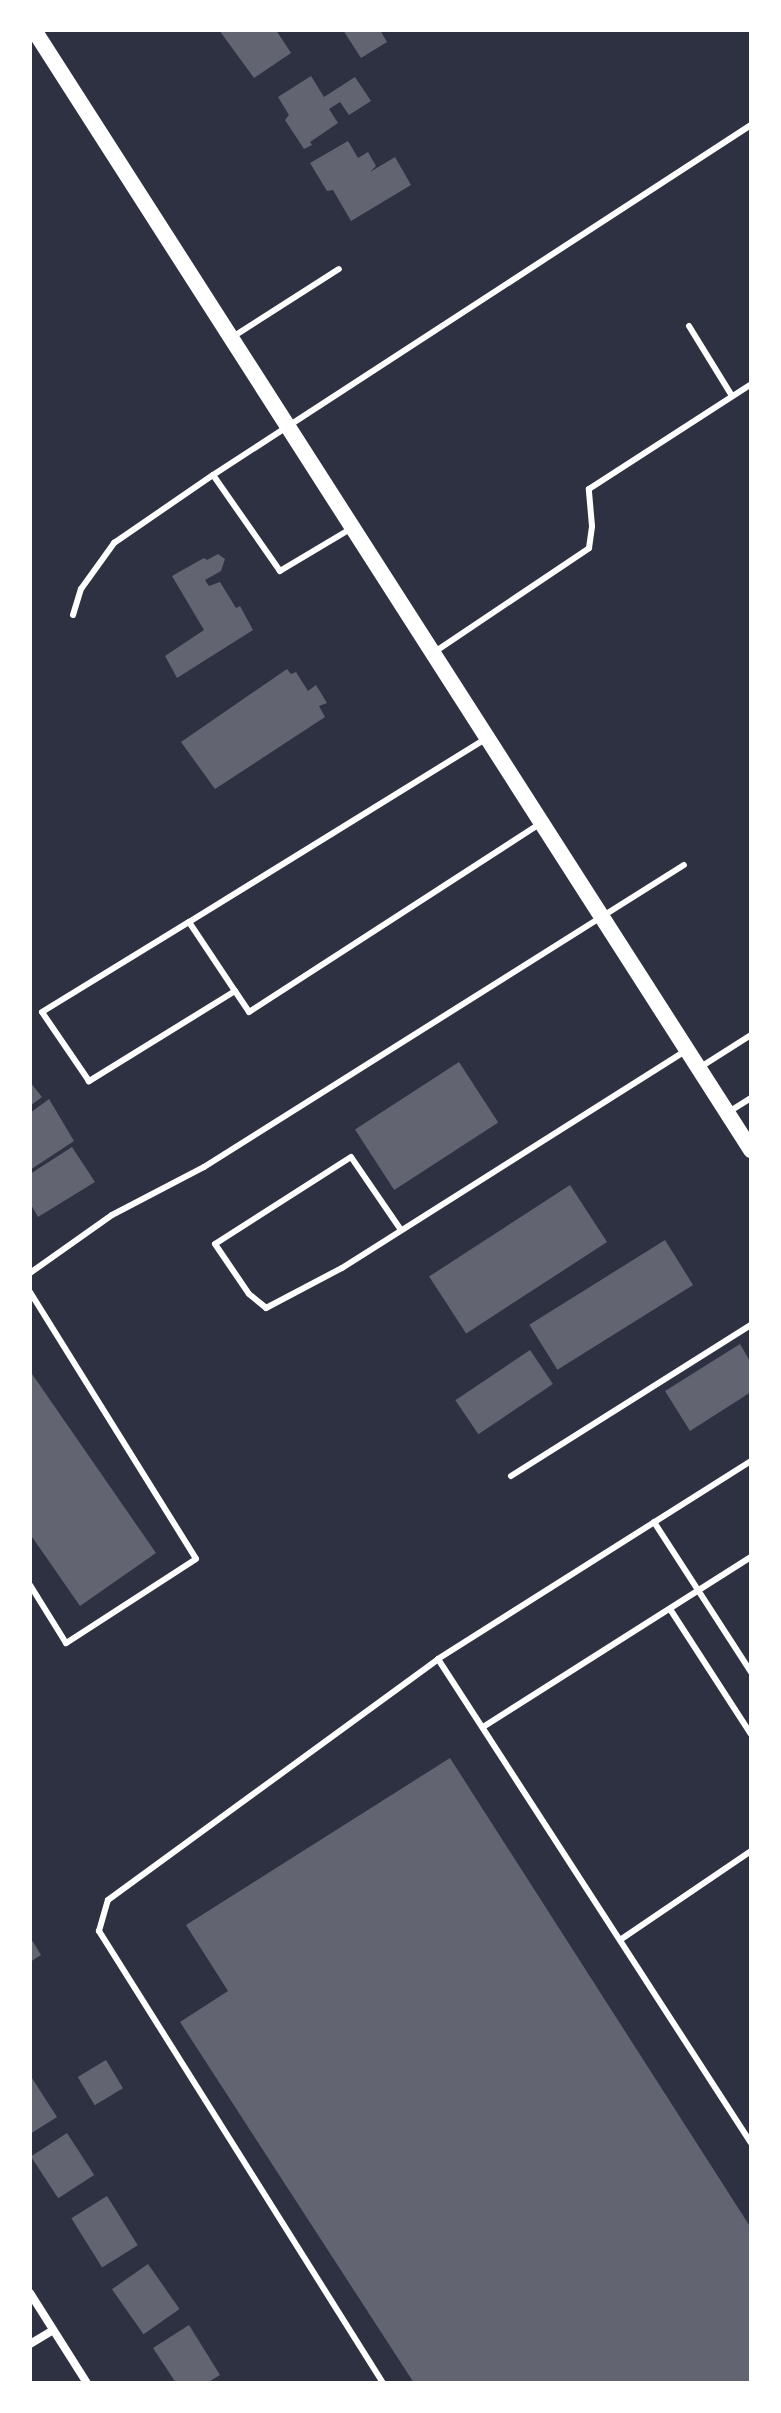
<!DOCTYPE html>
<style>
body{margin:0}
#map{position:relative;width:781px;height:2413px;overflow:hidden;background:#2d3142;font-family:Signika,sans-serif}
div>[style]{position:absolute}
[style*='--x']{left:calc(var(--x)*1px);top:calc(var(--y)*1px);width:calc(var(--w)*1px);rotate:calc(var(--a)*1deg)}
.building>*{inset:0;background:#626471;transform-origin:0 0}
.service>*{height:6px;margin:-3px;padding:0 3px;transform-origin:3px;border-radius:3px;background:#fff}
.minor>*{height:8px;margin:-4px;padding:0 4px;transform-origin:4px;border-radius:4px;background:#fff}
.secondary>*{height:16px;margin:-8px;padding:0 8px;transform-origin:8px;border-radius:8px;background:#fff}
span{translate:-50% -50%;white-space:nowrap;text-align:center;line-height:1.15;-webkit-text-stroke:8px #fff;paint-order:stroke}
.frame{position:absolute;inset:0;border:32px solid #fff;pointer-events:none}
</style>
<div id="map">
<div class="building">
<i style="clip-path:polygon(219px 30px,276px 30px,291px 53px,254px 78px)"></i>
<i style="clip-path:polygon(343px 30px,380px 30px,387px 42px,361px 58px)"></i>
<i style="clip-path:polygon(311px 76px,324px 97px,355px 77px,371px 101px,349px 115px,340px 102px,329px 109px,338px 123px,310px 142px,312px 145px,304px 149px,285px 120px,289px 115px,278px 97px)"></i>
<i style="clip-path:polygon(348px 141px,358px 158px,368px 152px,376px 166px,370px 172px,395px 157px,411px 185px,351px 221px,333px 190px,327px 191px,310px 163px)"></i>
<i style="clip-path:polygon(218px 554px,225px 559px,221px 571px,205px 580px,209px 586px,220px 582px,236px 608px,240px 606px,253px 630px,177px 678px,165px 656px,204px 630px,172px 576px,204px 558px,207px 560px)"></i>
<i style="clip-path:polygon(287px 669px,291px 674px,296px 672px,308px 691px,316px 685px,327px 703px,319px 706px,325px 717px,215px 789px,181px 742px)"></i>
<i style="left:459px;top:1062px;width:72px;height:124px;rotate:57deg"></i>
<i style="clip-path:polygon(30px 1082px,42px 1097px,30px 1106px)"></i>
<i style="clip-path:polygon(49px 1099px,74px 1141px,30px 1170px,30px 1113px)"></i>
<i style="clip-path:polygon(72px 1147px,95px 1182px,38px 1217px,30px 1203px,30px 1174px)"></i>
<i style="left:570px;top:1185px;width:68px;height:168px;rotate:57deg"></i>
<i style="left:665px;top:1240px;width:53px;height:160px;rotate:58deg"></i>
<i style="clip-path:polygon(740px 1344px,751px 1363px,751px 1392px,690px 1431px,665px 1391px)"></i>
<i style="left:530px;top:1350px;width:41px;height:90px;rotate:56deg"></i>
<i style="clip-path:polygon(30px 1371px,156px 1553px,80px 1606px,30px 1534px)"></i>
<i style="clip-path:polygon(450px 1758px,751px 2228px,751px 2383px,414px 2383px,180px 2022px,228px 1991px,186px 1925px)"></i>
<i style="clip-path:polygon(30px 1937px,41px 1955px,30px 1962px)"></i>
<i style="left:106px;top:2060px;width:33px;height:33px;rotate:59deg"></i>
<i style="clip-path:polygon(30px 2075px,57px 2117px,30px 2134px)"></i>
<i style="left:67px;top:2133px;width:50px;height:43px;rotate:57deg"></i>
<i style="left:107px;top:2196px;width:58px;height:42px;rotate:58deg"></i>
<i style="left:148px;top:2264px;width:55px;height:44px;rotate:55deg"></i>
<i style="clip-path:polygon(189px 2325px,220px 2375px,207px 2383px,176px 2383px,153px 2348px)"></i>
</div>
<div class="service">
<i style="--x:689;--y:326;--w:82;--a:58.4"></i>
<i style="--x:231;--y:338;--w:128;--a:-32.6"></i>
<i style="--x:352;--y:528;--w:84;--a:149.2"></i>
<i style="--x:280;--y:571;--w:117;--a:-124.9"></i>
<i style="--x:213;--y:475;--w:642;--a:-33.05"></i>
<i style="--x:73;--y:615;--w:27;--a:-73"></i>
<i style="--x:81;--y:589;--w:57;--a:-54.3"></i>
<i style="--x:114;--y:543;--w:120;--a:-34.5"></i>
<i style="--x:433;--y:653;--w:188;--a:-33.9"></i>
<i style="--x:589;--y:548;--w:22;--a:-82"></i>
<i style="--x:592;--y:526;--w:37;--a:-95"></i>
<i style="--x:589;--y:489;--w:193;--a:-32.9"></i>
<i style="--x:189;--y:922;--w:83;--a:56.3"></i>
<i style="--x:235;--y:991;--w:172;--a:148.3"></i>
<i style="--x:89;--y:1081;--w:83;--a:-124.3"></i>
<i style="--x:42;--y:1012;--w:172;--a:-31.5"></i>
<i style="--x:189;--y:922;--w:350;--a:-31.7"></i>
<i style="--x:235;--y:991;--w:25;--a:56"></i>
<i style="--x:249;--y:1012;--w:346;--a:-32.9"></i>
<i style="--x:699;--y:1068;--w:62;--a:-32.4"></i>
<i style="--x:727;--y:1113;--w:28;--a:-32"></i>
<i style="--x:401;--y:1230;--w:88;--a:-124.4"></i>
<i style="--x:351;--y:1157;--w:161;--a:147.4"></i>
<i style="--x:215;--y:1244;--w:60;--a:55.8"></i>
<i style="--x:249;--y:1294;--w:22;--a:39"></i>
<i style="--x:266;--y:1308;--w:86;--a:-27.8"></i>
<i style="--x:342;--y:1268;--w:404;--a:-32.3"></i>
<i style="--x:30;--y:1273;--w:100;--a:-35.3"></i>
<i style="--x:112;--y:1215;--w:104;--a:-27.6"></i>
<i style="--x:204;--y:1167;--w:567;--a:-32.18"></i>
<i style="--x:30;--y:1292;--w:314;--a:58.1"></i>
<i style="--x:196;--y:1559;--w:155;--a:147.1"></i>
<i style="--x:66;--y:1643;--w:68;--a:-121.8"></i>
<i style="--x:751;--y:1461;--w:370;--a:147.7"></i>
<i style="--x:438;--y:1659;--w:576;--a:57.11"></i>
<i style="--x:511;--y:1476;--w:284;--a:-32.2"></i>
<i style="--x:654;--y:1522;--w:179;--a:57.1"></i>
<i style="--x:670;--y:1609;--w:149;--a:57.1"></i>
<i style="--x:483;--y:1727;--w:317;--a:-32.4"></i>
<i style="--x:620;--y:1940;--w:158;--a:-34.2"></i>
<i style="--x:383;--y:2383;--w:534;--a:-122.14"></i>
<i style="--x:99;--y:1931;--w:32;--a:-74"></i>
<i style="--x:108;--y:1900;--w:409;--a:-36.1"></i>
</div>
<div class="minor">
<i style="--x:30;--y:2293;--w:107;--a:57.7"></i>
<i style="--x:30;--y:2344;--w:27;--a:-31"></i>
</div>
<div class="secondary">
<i style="--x:34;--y:30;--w:1330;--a:57.37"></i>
</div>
<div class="frame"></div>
</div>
